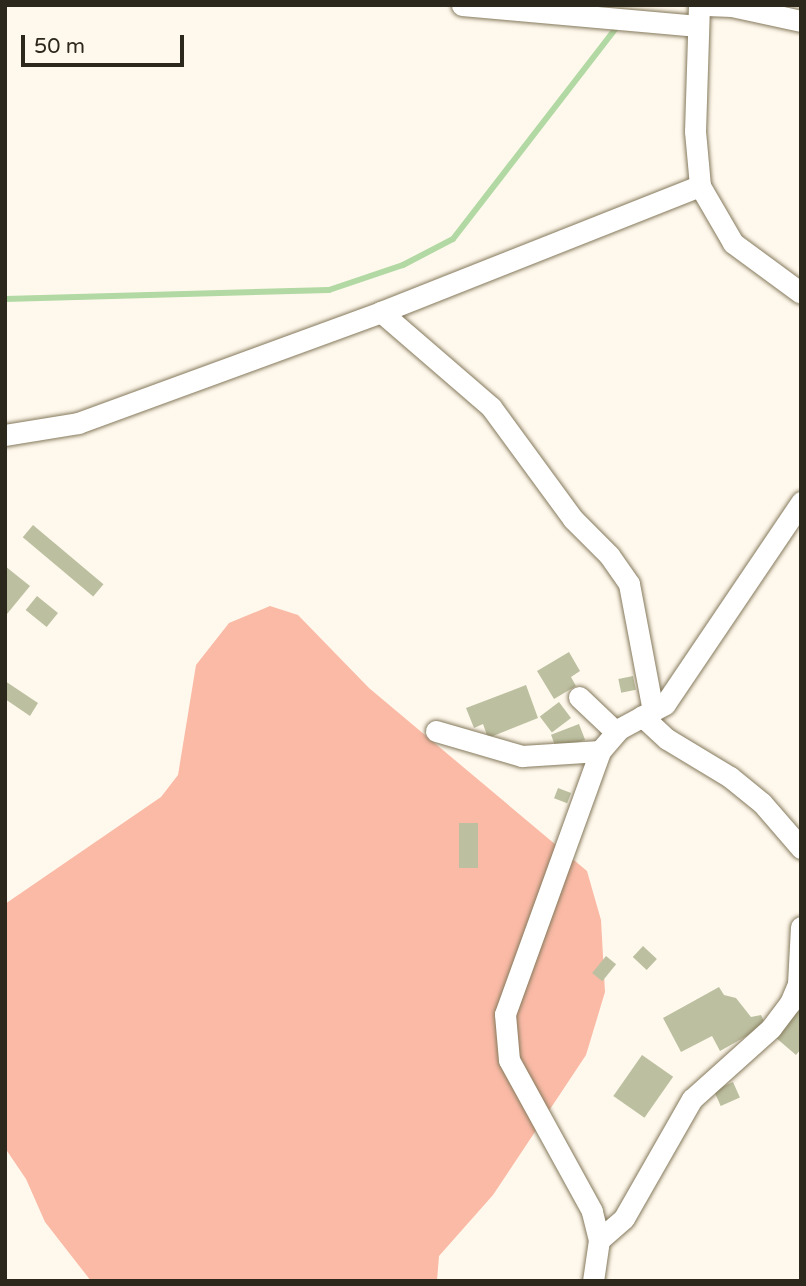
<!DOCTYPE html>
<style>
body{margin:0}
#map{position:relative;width:806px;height:1286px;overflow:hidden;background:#fff9ed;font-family:"Varela Round",sans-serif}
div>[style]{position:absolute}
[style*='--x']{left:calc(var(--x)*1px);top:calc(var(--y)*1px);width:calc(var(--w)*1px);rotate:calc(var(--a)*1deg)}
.green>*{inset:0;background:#fabaa6}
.stream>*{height:6px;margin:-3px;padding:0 3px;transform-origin:3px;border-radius:3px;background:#b2d9a3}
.building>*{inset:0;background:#bcc0a0;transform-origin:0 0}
.roads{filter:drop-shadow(0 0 2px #85795c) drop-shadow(0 0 2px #85795c)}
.street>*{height:21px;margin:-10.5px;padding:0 10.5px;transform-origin:10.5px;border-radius:10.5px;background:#fff}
span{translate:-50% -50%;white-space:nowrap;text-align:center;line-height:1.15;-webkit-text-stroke:7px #fff9ed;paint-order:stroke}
.frame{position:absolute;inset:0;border:7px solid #2d281c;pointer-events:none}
.scale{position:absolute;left:21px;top:35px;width:163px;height:32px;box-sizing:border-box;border:4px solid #2d281c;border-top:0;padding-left:9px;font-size:21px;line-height:24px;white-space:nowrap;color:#2d281c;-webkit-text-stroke:5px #fff9ed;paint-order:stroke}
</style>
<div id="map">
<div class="green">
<i style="clip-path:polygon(270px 606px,298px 615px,369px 688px,587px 871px,601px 920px,605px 992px,586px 1055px,493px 1195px,439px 1256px,437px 1281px,91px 1281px,45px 1222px,26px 1179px,5px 1148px,5px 904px,161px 797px,178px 775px,196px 665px,229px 623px)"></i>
</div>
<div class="stream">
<i style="--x:5;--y:299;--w:324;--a:-1.6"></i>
<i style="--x:329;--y:290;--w:78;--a:-18.7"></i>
<i style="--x:403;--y:265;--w:56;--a:-27.5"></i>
<i style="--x:453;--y:239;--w:272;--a:-52.3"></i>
</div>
<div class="building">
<i style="left:33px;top:525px;width:92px;height:16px;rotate:40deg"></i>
<i style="clip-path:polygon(5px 566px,30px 586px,7px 614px,5px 612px)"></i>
<i style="left:37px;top:596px;width:27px;height:18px;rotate:39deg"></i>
<i style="clip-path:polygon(569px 652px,580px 671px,571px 677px,576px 686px,554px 699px,537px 671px)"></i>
<i style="left:633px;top:676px;width:14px;height:15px;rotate:78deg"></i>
<i style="clip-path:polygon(5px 681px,38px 703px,30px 716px,5px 699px)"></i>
<i style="clip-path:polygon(526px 685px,538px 718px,488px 738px,483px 724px,474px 728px,466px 708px)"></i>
<i style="left:559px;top:702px;width:20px;height:24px;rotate:53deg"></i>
<i style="left:579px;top:724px;width:17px;height:30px;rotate:69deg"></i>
<i style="left:558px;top:788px;width:14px;height:11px;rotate:21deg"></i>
<i style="left:459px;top:823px;width:19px;height:45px"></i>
<i style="left:643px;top:946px;width:19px;height:15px;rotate:43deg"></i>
<i style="left:606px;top:956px;width:13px;height:22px;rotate:39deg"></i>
<i style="clip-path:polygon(719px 987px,724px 995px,736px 998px,751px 1017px,761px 1015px,766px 1025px,720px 1051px,712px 1036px,681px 1052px,663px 1018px)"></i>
<i style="clip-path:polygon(801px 1008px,801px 1049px,796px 1055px,775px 1037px)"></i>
<i style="left:642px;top:1055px;width:38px;height:50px;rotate:35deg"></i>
<i style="left:733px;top:1082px;width:17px;height:21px;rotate:66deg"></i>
</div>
<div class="roads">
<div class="street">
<i style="--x:462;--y:5;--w:237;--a:5.1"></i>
<i style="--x:801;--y:21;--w:71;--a:-167.7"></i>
<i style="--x:732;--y:6;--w:33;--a:-178"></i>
<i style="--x:699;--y:5;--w:126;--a:91.8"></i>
<i style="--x:695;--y:131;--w:55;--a:84.8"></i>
<i style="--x:700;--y:186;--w:66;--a:59.9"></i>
<i style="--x:733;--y:243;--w:84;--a:36.3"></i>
<i style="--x:381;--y:312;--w:145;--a:40.8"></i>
<i style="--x:491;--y:407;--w:139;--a:53.8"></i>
<i style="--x:573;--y:519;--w:51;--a:45"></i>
<i style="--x:609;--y:555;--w:35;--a:55"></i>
<i style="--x:629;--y:584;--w:129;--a:79.3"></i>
<i style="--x:5;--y:435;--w:74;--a:-9.3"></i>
<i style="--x:78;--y:423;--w:323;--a:-20.1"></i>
<i style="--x:381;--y:312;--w:343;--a:-21.6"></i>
<i style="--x:579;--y:697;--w:51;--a:43.4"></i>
<i style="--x:642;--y:716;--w:34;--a:43"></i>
<i style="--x:667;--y:739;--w:74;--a:31.1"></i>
<i style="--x:730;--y:777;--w:41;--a:39.1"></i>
<i style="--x:762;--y:803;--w:60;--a:49.1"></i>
<i style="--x:436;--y:731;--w:90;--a:16.2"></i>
<i style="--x:522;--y:756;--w:78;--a:-3.7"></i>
<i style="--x:599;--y:1240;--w:33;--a:-41"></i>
<i style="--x:624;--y:1218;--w:137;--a:-60.3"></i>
<i style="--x:692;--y:1099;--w:106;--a:-41.9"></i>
<i style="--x:771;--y:1028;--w:31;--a:-53"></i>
<i style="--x:790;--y:1003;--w:21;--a:-67"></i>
<i style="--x:798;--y:984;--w:57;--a:-87"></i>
<i style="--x:593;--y:1281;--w:41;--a:-81.7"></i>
<i style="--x:599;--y:1240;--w:30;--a:-104"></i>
<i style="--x:592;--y:1211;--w:172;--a:-118.8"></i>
<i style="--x:509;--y:1060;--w:46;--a:-95"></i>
<i style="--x:505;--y:1014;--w:280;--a:-70.1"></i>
<i style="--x:600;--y:751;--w:29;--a:-49"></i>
<i style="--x:619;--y:729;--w:52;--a:-28.5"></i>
<i style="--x:665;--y:704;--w:244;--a:-56"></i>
</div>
</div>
<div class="frame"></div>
<div class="scale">50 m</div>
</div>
